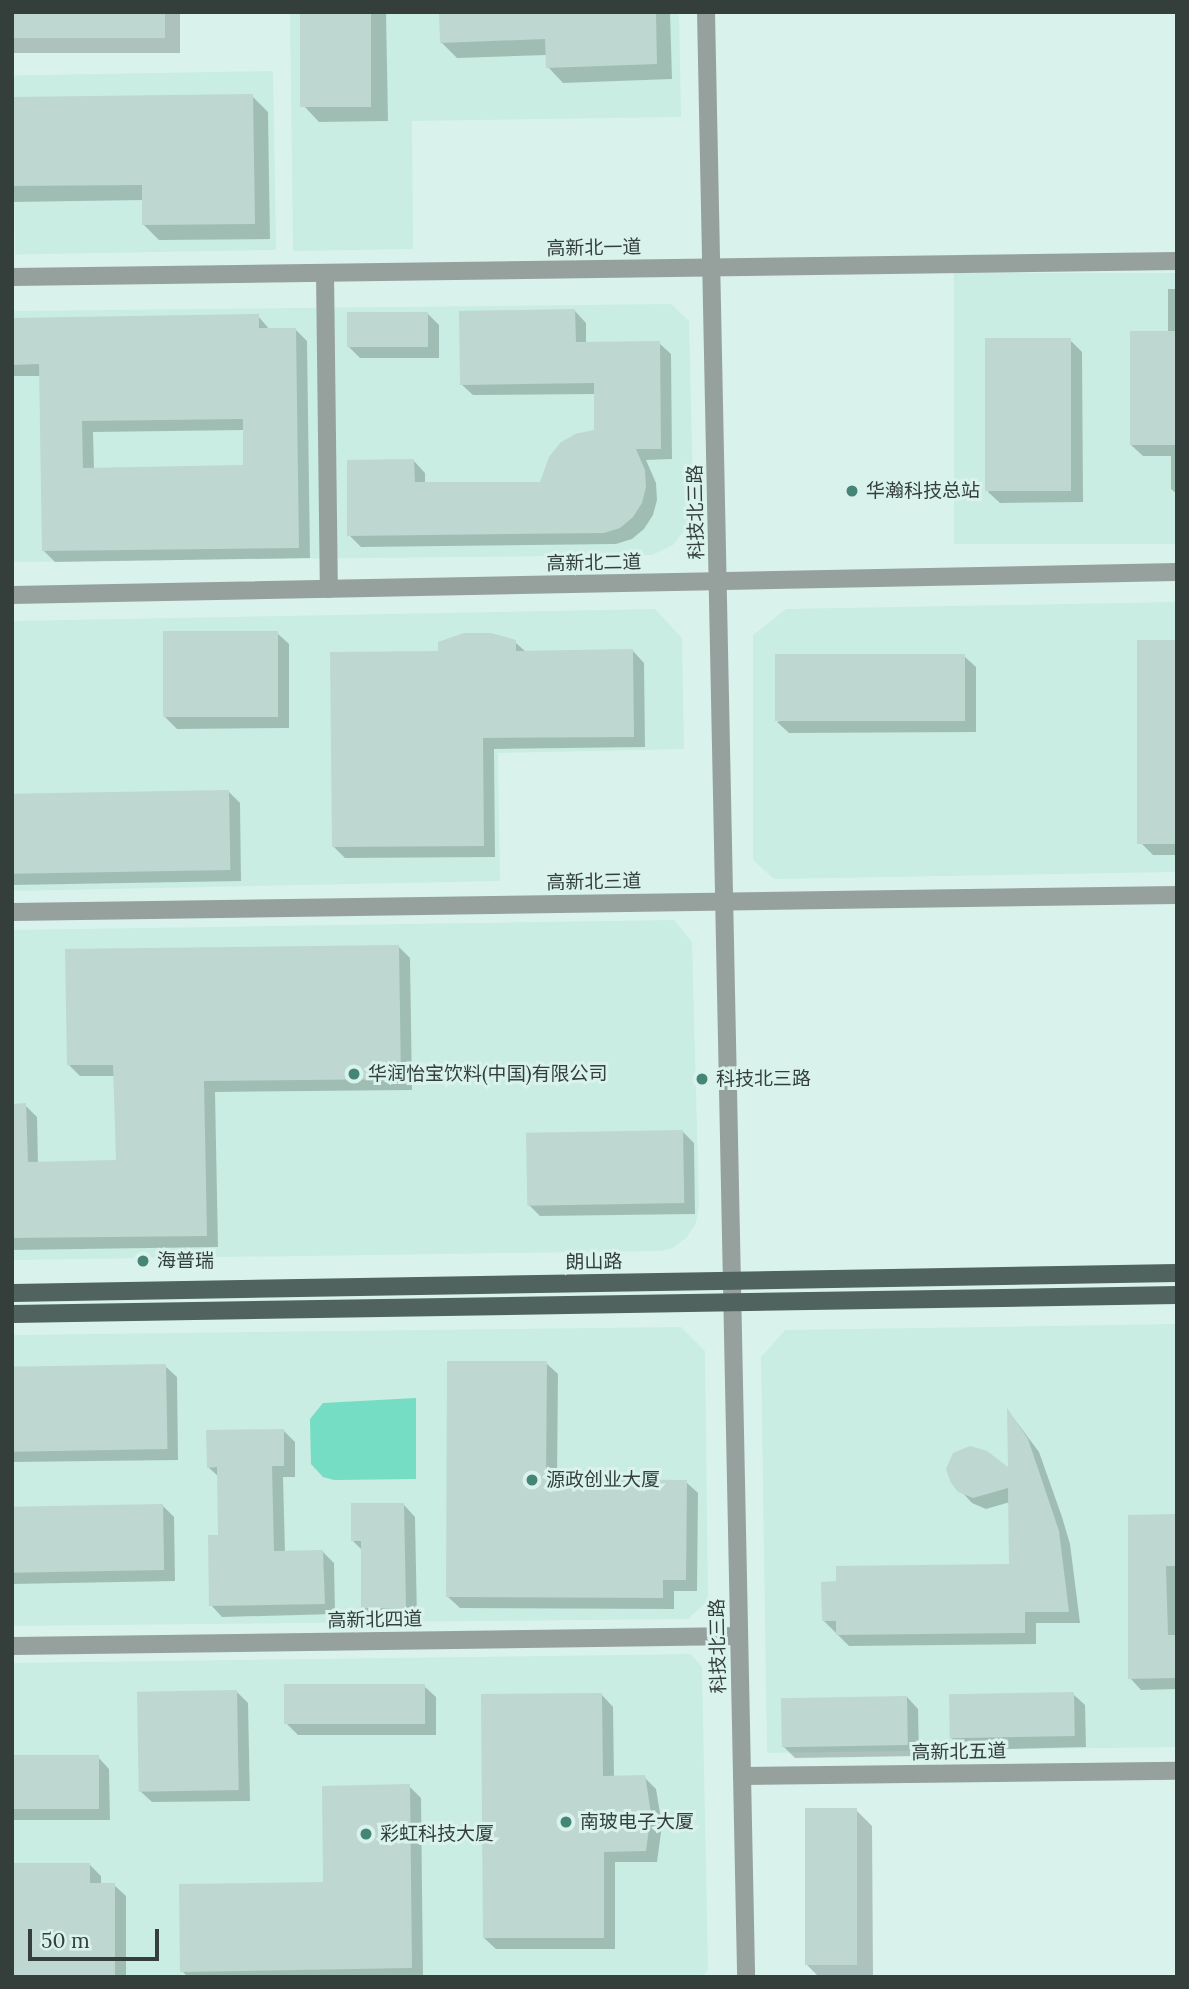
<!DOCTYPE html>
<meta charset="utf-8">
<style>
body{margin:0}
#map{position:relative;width:1189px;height:1989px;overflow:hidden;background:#d9f3ec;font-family:Lora,"Noto Sans SC",serif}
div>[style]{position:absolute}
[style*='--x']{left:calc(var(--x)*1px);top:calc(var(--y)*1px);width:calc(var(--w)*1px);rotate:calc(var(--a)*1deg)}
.built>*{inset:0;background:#c9ede2;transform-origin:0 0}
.green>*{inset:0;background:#74ddc3}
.shadow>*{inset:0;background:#0003;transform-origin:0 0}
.building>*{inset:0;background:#bed7d0;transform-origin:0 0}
.minor>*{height:18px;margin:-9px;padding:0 9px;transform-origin:9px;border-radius:9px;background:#96a19e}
.major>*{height:18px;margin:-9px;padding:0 9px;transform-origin:9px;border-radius:9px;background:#50635e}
.dots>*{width:19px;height:19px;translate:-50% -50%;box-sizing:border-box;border:4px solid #d9f3ec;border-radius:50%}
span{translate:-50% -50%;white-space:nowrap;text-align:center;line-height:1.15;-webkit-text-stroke:6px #d9f3ec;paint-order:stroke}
.street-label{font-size:19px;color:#343f3c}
.poi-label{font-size:19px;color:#343f3c}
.left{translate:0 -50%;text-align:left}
.frame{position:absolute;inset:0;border:14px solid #343f3c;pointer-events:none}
.scale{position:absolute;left:28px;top:1929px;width:131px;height:32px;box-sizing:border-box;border:4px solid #343f3c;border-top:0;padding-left:9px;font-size:21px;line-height:24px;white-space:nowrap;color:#343f3c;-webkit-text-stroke:5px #d9f3ec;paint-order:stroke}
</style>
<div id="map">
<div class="built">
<i style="clip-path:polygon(290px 12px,679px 12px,681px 117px,412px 121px,413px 249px,293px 251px)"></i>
<i style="left:273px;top:71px;width:179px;height:261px;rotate:89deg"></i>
<i style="left:1177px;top:273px;width:271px;height:223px;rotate:90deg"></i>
<i style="clip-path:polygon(671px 304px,689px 321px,693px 493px,691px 515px,684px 531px,673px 545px,652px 555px,12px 562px,12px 311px)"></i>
<i style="clip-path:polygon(1177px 602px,1177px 872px,774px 879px,753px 860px,753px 635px,786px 609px)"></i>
<i style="clip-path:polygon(655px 609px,682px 638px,684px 749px,498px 753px,500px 881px,12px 891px,12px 621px)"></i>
<i style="clip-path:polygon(674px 920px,692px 942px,699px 1205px,696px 1223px,687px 1237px,673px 1248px,661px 1251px,12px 1260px,12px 930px)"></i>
<i style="clip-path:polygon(1177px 1324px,1177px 1747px,767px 1753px,761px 1357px,785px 1330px)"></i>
<i style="clip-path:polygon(681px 1327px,705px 1351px,708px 1600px,688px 1619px,12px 1626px,12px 1335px)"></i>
<i style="clip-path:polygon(691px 1654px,702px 1667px,708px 1970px,702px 1977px,12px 1977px,12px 1663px)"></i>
</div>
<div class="green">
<i style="clip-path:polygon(416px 1398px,416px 1479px,334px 1480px,323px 1477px,311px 1464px,310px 1419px,323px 1403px)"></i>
</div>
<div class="shadow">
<i style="left:12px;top:12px;width:168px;height:41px"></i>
<i style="clip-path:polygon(302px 12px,386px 12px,388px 121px,319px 122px,304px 106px)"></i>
<i style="clip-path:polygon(440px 12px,670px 12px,672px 79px,563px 83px,548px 67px,547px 55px,457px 58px,441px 42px)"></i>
<i style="clip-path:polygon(252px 96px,268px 112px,270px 239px,159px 240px,144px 225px,144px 200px,12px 202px,12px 99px)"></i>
<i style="clip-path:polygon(1168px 289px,1177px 289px,1177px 494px,1171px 489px,1171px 456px,1143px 456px,1131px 445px,1168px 333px)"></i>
<i style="clip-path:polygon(575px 311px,586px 323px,586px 344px,659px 343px,671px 354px,672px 459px,646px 460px,656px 483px,657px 500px,653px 515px,644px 529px,632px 539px,616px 544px,361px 547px,349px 535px,414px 461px,425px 473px,425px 484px,541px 483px,595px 431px,595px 394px,473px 395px,461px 384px)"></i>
<i style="clip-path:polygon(427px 313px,439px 325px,439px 358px,360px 358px,349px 347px)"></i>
<i style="clip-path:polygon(evenodd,258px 316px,270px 330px,296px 330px,307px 341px,310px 558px,55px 562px,43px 550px,41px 376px,12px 376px,12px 320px,258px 316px,245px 430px,245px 467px,94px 469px,93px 432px,245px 430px)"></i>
<i style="clip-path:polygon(1070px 340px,1082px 352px,1083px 502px,1000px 503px,988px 492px)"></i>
<i style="clip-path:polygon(277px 633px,289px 644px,289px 728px,177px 729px,165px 717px)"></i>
<i style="clip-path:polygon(515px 642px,526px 652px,633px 651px,644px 663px,645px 747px,494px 749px,495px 857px,345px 858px,334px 847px,440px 653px)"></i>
<i style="clip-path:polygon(1177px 642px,1177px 855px,1153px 855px,1141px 843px)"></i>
<i style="clip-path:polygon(964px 656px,976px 667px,976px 732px,789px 733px,777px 722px)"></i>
<i style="clip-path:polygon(228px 791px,240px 803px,241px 881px,12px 885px,12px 795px)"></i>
<i style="clip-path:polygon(398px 946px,410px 958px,412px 1090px,215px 1092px,218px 1247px,12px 1250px,12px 1105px,25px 1105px,37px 1117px,38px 1163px,117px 1162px,115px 1076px,80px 1076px,69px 1065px)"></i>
<i style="clip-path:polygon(682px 1131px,694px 1143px,695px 1214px,540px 1216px,528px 1204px)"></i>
<i style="clip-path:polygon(546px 1363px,558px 1374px,557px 1481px,686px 1482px,698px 1493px,697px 1591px,674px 1591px,674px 1609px,460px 1608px,448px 1597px)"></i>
<i style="clip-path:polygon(165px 1366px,177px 1377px,178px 1460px,12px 1462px,12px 1368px)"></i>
<i style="clip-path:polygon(1009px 1412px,1039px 1452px,1062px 1517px,1070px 1544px,1080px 1623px,1036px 1623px,1036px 1644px,849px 1646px,823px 1620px,1011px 1566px,1010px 1502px,986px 1509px,972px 1503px,960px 1490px,1010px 1471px)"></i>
<i style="clip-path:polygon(283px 1430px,295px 1442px,295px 1477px,283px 1477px,285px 1552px,323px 1552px,334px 1563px,335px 1614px,222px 1617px,211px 1605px,220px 1537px,219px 1477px,208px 1467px)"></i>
<i style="clip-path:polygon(162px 1505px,174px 1517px,175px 1581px,12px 1584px,12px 1509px)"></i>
<i style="clip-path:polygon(404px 1505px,415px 1517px,417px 1619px,374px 1619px,362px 1608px,362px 1550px,353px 1541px)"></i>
<i style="clip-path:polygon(1177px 1516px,1177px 1689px,1141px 1690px,1130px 1678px)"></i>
<i style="clip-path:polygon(424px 1686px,436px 1697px,436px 1735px,298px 1735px,286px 1723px)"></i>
<i style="clip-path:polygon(237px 1692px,248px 1703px,250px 1801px,152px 1802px,140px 1791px)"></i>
<i style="clip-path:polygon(1073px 1694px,1085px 1705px,1086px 1747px,963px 1750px,951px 1738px)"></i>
<i style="clip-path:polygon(602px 1695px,613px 1707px,614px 1777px,644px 1777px,656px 1789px,662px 1825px,657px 1862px,615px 1862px,615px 1949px,496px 1949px,484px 1938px)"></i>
<i style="clip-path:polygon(907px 1697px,918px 1709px,919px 1756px,795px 1758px,783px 1746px)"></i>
<i style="clip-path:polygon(98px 1757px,109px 1769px,110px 1820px,12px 1820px,12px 1758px)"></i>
<i style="clip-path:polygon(409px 1786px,421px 1798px,423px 1977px,188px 1977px,182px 1971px,325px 1884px)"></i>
<i style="clip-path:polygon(856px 1810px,872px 1826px,873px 1977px,819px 1977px,807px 1965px)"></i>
<i style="clip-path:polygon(89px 1864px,101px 1876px,101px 1885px,114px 1885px,126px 1896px,126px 1977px,12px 1977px)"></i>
</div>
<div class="building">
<i style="left:12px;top:12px;width:153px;height:26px"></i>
<i style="left:300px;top:12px;width:71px;height:95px"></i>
<i style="clip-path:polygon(439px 12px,656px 12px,657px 64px,546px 68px,545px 39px,440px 43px)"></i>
<i style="clip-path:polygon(253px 94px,255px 224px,142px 225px,142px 185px,12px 186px,12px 97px)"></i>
<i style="clip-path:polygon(575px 309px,576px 342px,660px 341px,661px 449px,636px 449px,645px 470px,646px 487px,642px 503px,633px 517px,620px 528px,604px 533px,347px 536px,347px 460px,414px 459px,415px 482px,540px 482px,549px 457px,560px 443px,575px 434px,594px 430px,594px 383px,460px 385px,459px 311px)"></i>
<i style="left:347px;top:312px;width:81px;height:35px"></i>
<i style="clip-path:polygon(evenodd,259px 314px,259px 328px,296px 328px,299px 548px,42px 551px,39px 364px,12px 365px,12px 318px,259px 314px,243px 419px,243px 465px,83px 468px,82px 421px,243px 419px)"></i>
<i style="left:1130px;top:331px;width:47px;height:114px"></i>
<i style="left:1071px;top:338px;width:153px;height:86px;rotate:90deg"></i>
<i style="left:278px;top:631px;width:86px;height:115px;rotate:90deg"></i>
<i style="clip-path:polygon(464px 633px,491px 633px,516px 640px,516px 651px,633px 649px,634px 737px,483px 738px,484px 846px,332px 847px,330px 652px,438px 651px,438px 642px)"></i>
<i style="left:1137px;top:640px;width:40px;height:204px"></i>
<i style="left:965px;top:654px;width:67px;height:190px;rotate:90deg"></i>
<i style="left:229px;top:790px;width:80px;height:217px;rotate:89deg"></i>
<i style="clip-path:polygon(399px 945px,401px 1079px,204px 1081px,207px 1236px,12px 1238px,12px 1104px,26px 1103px,28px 1162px,116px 1160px,113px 1065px,67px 1065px,65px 949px)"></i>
<i style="left:683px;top:1130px;width:73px;height:157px;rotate:89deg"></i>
<i style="clip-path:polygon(447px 1361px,547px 1361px,546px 1479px,687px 1480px,686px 1580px,663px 1580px,663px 1598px,446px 1597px)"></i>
<i style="left:166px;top:1364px;width:85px;height:154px;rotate:89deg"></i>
<i style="clip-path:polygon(1007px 1408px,1028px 1439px,1059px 1531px,1069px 1612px,1025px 1612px,1025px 1633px,836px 1635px,836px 1621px,822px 1621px,821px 1582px,836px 1581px,836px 1566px,1009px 1564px,1008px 1488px,973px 1498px,958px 1492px,951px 1483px,946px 1469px,953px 1453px,970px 1446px,987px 1451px,1008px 1467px)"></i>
<i style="clip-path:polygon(284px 1429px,284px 1466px,272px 1466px,274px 1551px,323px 1550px,325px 1604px,209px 1606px,208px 1535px,218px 1535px,217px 1467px,207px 1468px,206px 1430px)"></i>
<i style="clip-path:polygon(351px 1503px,404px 1503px,406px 1608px,361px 1608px,361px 1541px,351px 1541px)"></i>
<i style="left:163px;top:1504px;width:66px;height:151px;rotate:89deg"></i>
<i style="clip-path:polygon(1177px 1514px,1177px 1566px,1166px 1566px,1168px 1635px,1177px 1635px,1177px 1678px,1128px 1679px,1128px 1515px)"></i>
<i style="left:284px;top:1684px;width:141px;height:40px"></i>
<i style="left:237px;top:1690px;width:100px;height:100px;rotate:89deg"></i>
<i style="left:1074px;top:1692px;width:44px;height:125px;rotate:89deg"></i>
<i style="clip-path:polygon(602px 1693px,603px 1776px,645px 1775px,651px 1813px,646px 1851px,604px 1852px,604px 1938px,483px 1938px,481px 1694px)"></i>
<i style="left:907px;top:1696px;width:49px;height:126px;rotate:89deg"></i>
<i style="left:99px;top:1755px;width:54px;height:87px;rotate:90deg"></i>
<i style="clip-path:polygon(410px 1784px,412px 1968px,180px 1972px,179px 1884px,323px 1882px,322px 1786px)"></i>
<i style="left:857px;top:1808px;width:157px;height:52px;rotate:90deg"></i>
<i style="clip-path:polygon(12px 1863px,90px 1863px,90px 1883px,115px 1883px,115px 1977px,12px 1977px)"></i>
</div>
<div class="minor">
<i style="--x:706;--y:12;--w:1965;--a:88.83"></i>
<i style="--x:325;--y:273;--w:316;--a:89.3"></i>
<i style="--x:12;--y:277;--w:1165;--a:-0.79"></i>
<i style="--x:12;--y:595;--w:1165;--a:-1.13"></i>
<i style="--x:12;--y:912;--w:1165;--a:-0.84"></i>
<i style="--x:12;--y:1646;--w:727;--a:-0.79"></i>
<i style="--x:742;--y:1776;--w:435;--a:-0.7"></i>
</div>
<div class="major">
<i style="--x:12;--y:1293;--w:1165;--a:-0.98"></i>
<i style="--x:12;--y:1314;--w:1165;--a:-0.93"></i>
</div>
<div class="dots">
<i style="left:852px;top:491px;background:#448575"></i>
<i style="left:354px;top:1074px;background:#448575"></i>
<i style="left:702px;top:1079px;background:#448575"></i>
<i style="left:143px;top:1261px;background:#448575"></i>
<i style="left:532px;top:1480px;background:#448575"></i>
<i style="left:566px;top:1822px;background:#448575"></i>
<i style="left:366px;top:1834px;background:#448575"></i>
</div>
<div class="street-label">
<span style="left:594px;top:248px;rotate:-1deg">高新北一道</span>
<span style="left:696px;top:512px;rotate:-91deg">科技北三路</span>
<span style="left:594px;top:563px;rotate:-1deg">高新北二道</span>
<span style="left:594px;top:882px;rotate:-1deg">高新北三道</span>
<span style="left:594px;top:1262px;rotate:-1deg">朗山路</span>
<span style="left:375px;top:1620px;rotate:-1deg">高新北四道</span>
<span style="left:718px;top:1646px;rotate:-91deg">科技北三路</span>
<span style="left:959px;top:1752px;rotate:-1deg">高新北五道</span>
</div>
<div class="poi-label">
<span class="left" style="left:866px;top:491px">华瀚科技总站</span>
<span class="left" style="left:368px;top:1074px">华润怡宝饮料(中国)有限公司</span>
<span class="left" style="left:716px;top:1079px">科技北三路</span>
<span class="left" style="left:157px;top:1261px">海普瑞</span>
<span class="left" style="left:546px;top:1480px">源政创业大厦</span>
<span class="left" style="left:580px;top:1822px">南玻电子大厦</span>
<span class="left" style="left:380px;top:1834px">彩虹科技大厦</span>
</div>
<div class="frame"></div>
<div class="scale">50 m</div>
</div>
